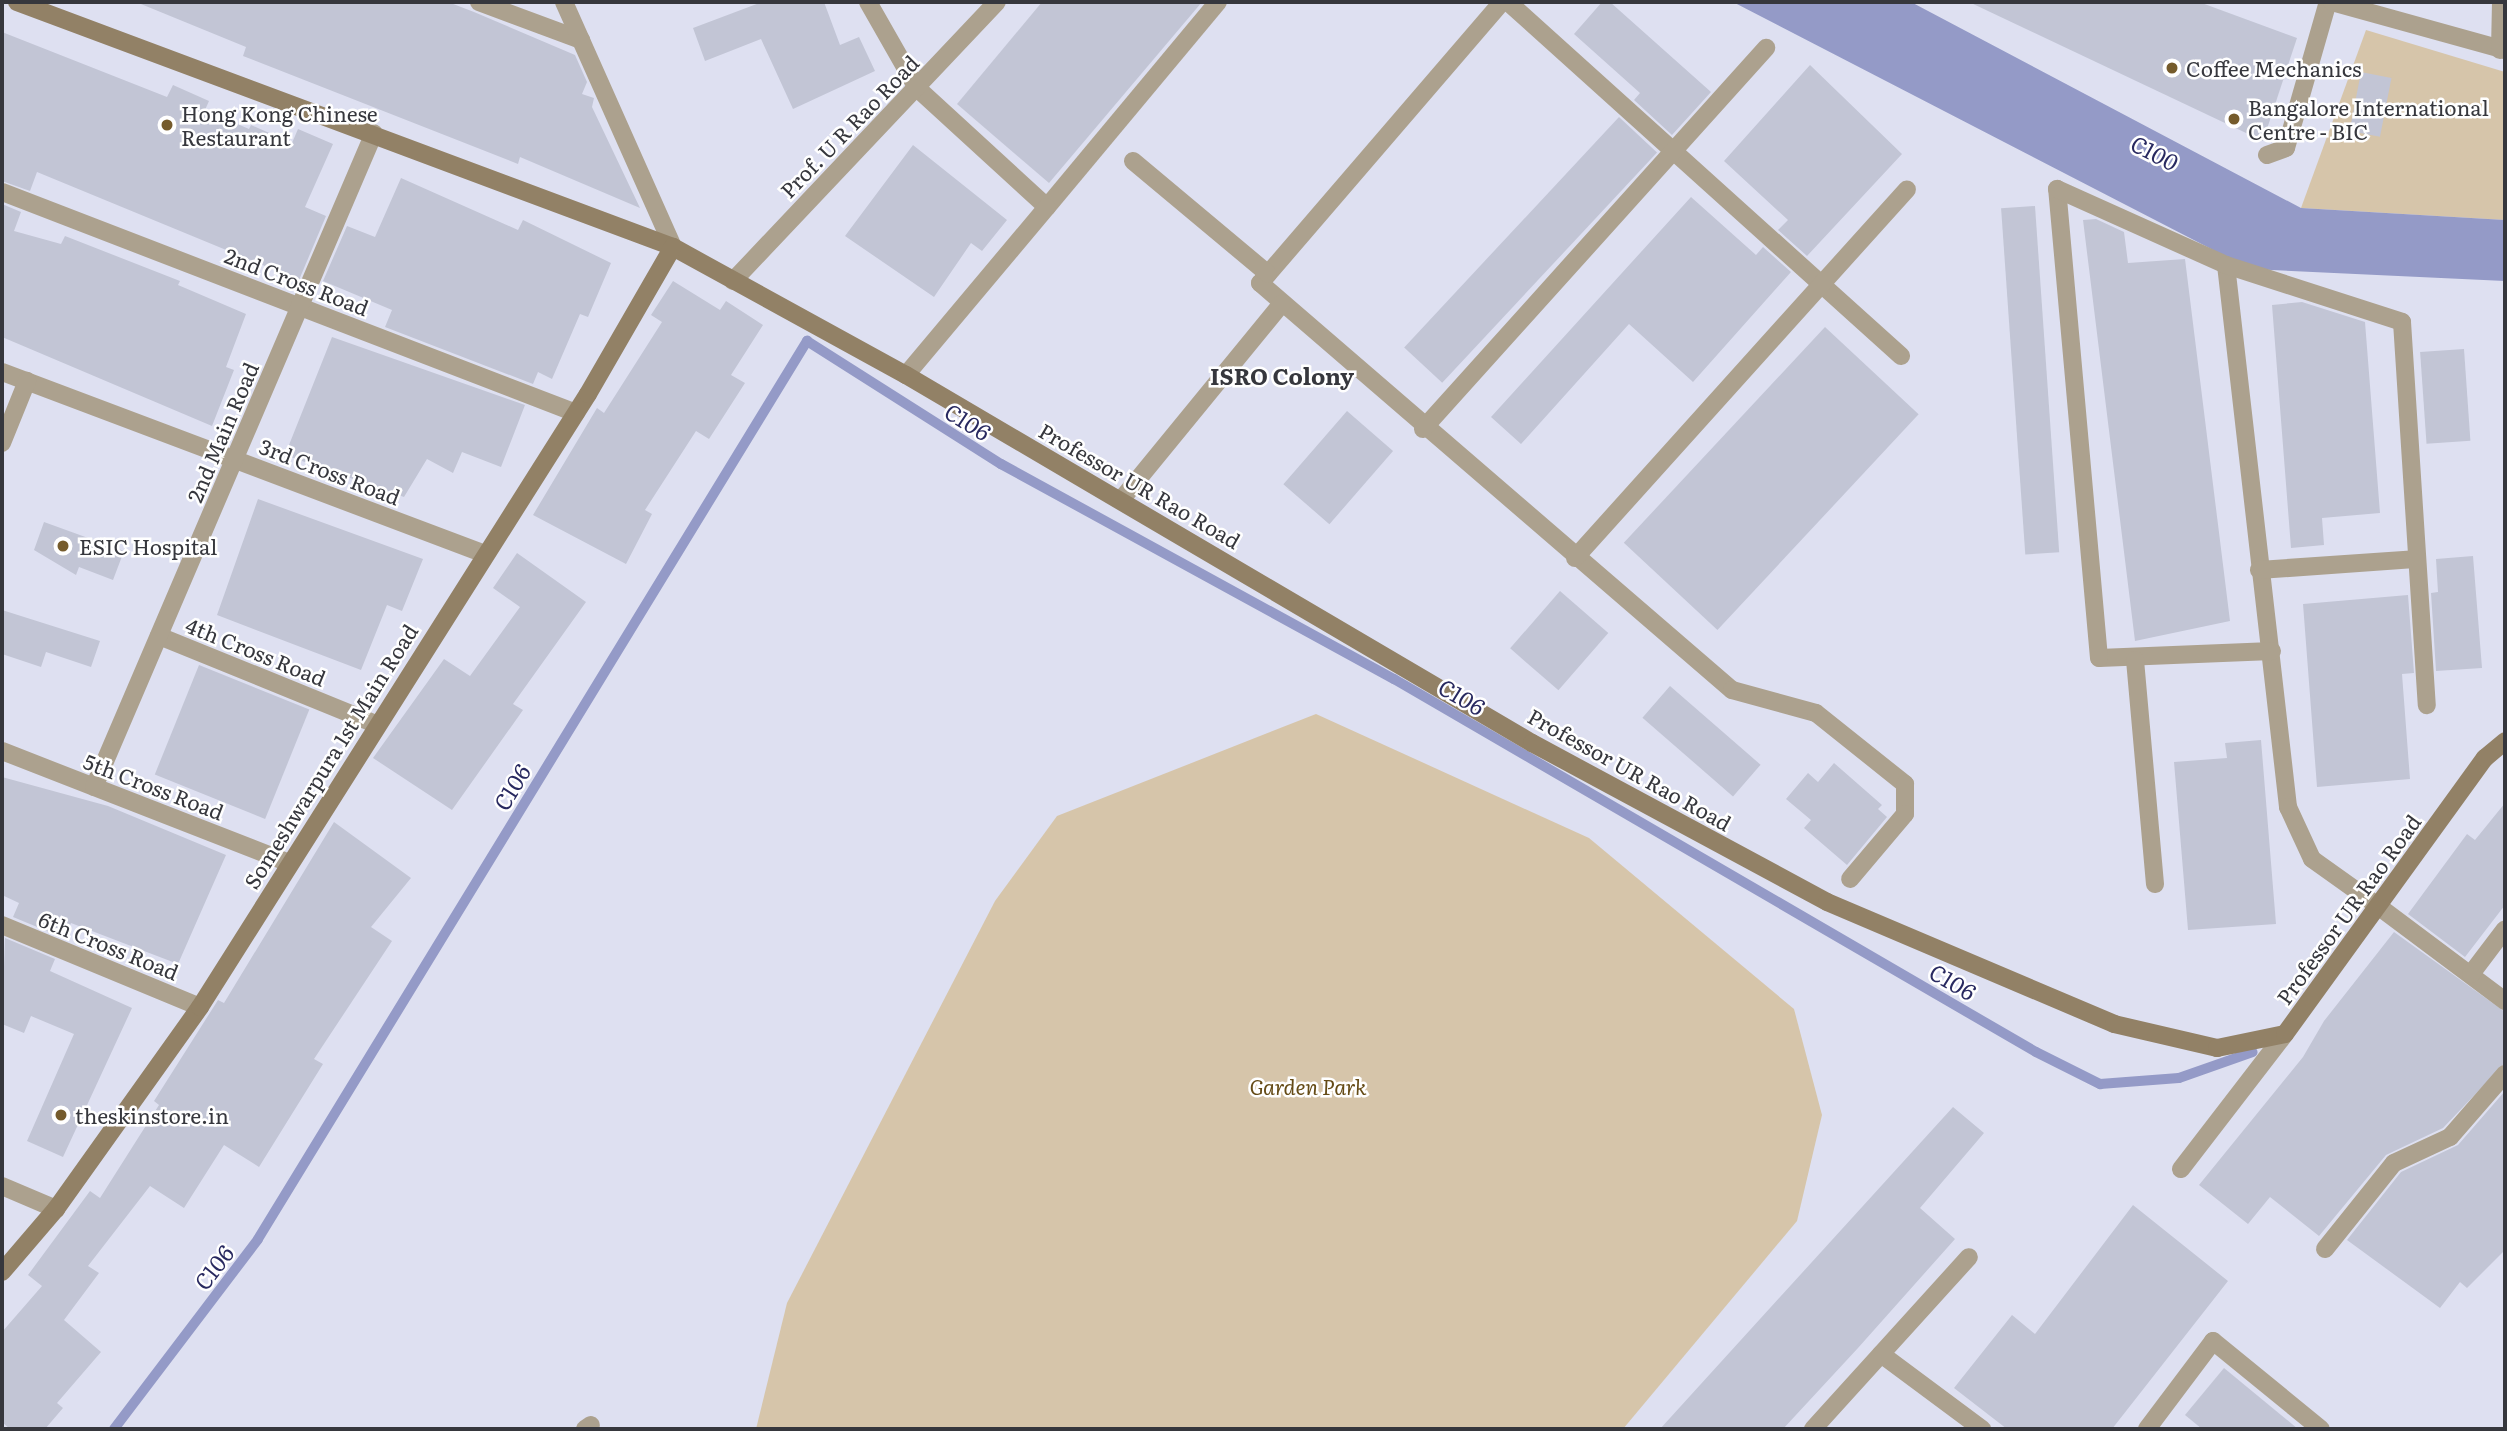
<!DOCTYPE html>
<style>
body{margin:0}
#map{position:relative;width:2507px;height:1431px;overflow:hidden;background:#dee0f1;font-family:Literata,serif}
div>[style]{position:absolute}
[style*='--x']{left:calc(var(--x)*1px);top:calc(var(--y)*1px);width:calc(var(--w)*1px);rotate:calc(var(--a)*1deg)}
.green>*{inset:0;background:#d6c5aa}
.water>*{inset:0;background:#949ac7}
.stream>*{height:10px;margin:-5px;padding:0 5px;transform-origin:5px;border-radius:5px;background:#949ac7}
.building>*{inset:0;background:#c2c5d5;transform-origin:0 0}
.lane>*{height:18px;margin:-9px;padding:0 9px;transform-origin:9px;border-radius:9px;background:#aca18e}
.street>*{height:18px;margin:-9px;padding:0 9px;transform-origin:9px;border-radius:9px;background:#aca18e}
.secondary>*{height:18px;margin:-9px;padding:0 9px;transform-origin:9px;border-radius:9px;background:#928166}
.dots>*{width:19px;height:19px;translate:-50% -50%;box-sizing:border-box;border:4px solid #fff;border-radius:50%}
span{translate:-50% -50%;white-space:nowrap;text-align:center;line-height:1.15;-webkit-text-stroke:5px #fff;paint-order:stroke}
.poi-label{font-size:21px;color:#36373d}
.left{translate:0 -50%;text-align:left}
.street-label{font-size:21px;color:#36373d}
.park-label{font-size:21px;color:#654b16;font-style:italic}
.water-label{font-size:23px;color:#282960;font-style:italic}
.neighbourhood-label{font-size:23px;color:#36373d;font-weight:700}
.frame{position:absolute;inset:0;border:4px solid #36373d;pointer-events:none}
</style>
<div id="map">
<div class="green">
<i style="clip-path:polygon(2366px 30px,2505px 72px,2505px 220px,2301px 208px)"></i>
<i style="clip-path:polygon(1316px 714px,1589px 838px,1794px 1009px,1822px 1115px,1797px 1221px,1623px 1429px,756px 1429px,787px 1303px,995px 901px,1057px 816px)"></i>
</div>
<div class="water">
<i style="clip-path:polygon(1733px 2px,1911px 2px,2301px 208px,2505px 220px,2505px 281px,2250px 269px)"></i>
</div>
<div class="stream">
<i style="--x:114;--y:1429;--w:238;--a:-52.8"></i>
<i style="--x:258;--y:1239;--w:1053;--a:-58.56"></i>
<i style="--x:807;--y:341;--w:230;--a:32.4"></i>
<i style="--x:1001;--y:464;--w:448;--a:28.7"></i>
<i style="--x:1394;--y:679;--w:742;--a:30.16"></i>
<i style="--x:2036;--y:1052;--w:72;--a:26.6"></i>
<i style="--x:2100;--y:1084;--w:79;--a:-4.3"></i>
<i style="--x:2179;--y:1078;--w:78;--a:-19.4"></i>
</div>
<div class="building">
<i style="clip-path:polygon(136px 2px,448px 2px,474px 12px,575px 55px,587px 82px,582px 94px,594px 98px,592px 107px,640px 208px,520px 157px,518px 164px,243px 56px,246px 47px)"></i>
<i style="clip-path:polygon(762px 2px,824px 2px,840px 45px,859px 37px,875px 71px,793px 109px,761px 39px,705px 61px,693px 28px)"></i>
<i style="clip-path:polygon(1042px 2px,1202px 2px,1049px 183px,957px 104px)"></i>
<i style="clip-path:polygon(1602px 2px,1610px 2px,1711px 92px,1672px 135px,1634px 100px,1640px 93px,1574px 34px)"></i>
<i style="clip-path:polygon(1969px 2px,2199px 2px,2297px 38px,2263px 141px)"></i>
<i style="clip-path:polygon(2px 32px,167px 97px,173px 85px,209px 101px,205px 110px,249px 129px,251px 125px,292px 143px,298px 129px,333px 144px,305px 207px,326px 216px,299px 280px,37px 172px,30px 191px,2px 181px)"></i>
<i style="clip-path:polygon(1810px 65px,1902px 154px,1807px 256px,1778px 230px,1788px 220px,1724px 161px)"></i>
<i style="left:2361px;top:72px;width:31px;height:60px;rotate:11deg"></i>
<i style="left:1619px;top:117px;width:52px;height:315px;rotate:43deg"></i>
<i style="clip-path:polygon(913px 145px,1007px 220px,982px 251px,971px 243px,934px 297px,845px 236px)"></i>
<i style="clip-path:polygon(401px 178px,518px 230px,523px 220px,611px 263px,588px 317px,580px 314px,552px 379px,538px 372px,533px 384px,385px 327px,392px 310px,323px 281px,347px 226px,375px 237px)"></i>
<i style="clip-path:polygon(1691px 197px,1756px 255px,1763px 247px,1791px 272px,1693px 382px,1629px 324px,1521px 444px,1491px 417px)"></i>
<i style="clip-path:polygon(2px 204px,21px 212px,14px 231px,61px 244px,65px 236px,180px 281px,178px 285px,246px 314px,226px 367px,234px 370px,212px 426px,2px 337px)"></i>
<i style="left:2035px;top:206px;width:347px;height:34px;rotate:86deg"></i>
<i style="clip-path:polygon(2096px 219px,2124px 232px,2128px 263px,2185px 259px,2230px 621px,2135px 641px,2083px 220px)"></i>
<i style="clip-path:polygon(673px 281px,720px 310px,726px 301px,763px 325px,731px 375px,745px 383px,709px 439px,696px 431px,645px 510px,652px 514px,626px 564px,533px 515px,597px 408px,604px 413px,662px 322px,651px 315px)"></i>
<i style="clip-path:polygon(2302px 302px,2365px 322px,2380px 513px,2322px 518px,2324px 545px,2291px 548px,2272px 305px)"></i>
<i style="left:1825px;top:327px;width:128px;height:295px;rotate:43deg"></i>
<i style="clip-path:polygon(332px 337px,525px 405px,501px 467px,462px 452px,453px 473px,427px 459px,404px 497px,285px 455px)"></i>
<i style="left:2464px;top:349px;width:92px;height:44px;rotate:86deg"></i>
<i style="left:1347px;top:411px;width:61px;height:97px;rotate:41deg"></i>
<i style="clip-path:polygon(258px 499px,423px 559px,402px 611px,387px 605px,361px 670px,217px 615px)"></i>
<i style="clip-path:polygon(44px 522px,124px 551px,113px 580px,79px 567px,76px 575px,34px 550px)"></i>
<i style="clip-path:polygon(517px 553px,586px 602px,513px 704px,523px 710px,452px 810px,373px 758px,444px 659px,470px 676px,520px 607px,493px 588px)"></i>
<i style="clip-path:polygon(2473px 556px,2482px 668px,2436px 671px,2431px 593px,2438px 592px,2436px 559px)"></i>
<i style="left:1560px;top:591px;width:64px;height:76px;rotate:41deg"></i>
<i style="clip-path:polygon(2408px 595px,2414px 673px,2402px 674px,2410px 779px,2317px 787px,2303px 604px)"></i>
<i style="clip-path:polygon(2px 610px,100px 641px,91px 667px,46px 652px,41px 667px,2px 654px)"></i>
<i style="left:199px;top:665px;width:119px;height:118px;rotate:22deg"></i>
<i style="left:1670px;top:686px;width:120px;height:42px;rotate:41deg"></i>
<i style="clip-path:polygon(2261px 740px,2276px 924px,2188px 930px,2174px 762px,2227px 758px,2225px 743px)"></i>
<i style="clip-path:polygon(1834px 763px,1882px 805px,1878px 809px,1887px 817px,1847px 865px,1804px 828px,1811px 820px,1786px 799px,1808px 773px,1818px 782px)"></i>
<i style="clip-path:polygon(2px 777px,108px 806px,226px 855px,178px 964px,71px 923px,64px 938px,13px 917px,19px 903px,2px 895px)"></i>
<i style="clip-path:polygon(2505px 803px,2505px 905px,2465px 957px,2408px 914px,2467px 834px,2475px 840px)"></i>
<i style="clip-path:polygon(334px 822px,411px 878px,371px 927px,392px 941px,314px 1059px,323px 1064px,259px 1167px,224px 1145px,184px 1208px,150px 1186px,88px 1266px,99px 1273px,64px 1320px,101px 1352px,57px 1403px,63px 1408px,45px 1429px,10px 1429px,2px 1422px,2px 1332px,42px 1286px,28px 1275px,90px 1191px,100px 1198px,159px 1105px,154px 1101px,218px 1000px,224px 1003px)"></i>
<i style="clip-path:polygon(2394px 932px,2505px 1012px,2505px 1063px,2443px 1128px,2386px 1155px,2319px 1236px,2270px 1197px,2248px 1224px,2199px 1185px,2303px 1057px,2324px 1021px)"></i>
<i style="clip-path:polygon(5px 938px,55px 959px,50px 971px,132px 1008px,63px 1157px,27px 1141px,74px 1034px,31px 1016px,24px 1033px,2px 1024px)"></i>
<i style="clip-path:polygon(2505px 1091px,2505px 1250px,2467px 1288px,2460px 1282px,2440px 1308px,2347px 1240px,2401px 1172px,2458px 1145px)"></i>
<i style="clip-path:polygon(1953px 1107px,1984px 1133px,1920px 1208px,1955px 1239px,1858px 1348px,1783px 1429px,1660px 1429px)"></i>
<i style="clip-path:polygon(2133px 1205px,2228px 1281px,2112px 1429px,2007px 1429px,1954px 1388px,2012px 1315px,2035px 1334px)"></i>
<i style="clip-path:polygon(2224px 1368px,2298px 1429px,2202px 1429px,2185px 1415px)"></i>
</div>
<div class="lane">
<i style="--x:868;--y:2;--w:99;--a:60.3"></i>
<i style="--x:917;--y:88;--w:176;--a:42.5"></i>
<i style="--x:1047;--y:207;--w:267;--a:-50.2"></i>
<i style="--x:1502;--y:2;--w:371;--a:130.7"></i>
<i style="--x:1260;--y:283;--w:623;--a:40.77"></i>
<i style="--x:1732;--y:690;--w:87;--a:15.3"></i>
<i style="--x:1816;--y:713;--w:114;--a:38.6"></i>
<i style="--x:1905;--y:784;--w:30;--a:90"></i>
<i style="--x:1905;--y:814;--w:85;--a:130.2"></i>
<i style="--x:1508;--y:2;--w:529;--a:42.01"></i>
<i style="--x:2267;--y:155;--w:20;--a:-20"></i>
<i style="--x:2286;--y:148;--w:152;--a:-74"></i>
<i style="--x:1133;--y:161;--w:176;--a:39.9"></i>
<i style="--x:2226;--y:265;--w:546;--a:83.47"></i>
<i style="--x:2288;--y:807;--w:57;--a:65.2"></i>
<i style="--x:2312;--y:859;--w:81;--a:35.5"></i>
<i style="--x:733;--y:281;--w:384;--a:-46.6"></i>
<i style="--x:906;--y:375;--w:219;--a:-50"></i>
<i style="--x:1423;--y:429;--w:513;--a:-48"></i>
<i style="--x:1121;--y:500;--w:254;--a:-50.7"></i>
<i style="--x:1575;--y:558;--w:496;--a:-48"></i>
<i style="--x:2259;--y:570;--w:156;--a:-4"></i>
<i style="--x:2272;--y:651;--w:173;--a:177.7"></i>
<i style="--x:2099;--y:658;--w:471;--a:-95.1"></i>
<i style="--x:2057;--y:189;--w:185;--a:24.2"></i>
<i style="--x:2226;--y:265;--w:185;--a:17.9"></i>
<i style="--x:2402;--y:322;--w:384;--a:86.3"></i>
<i style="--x:2135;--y:660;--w:225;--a:84.9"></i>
<i style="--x:1881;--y:1354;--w:126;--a:36.6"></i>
<i style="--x:585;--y:1429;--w:7;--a:-34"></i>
<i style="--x:1813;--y:1429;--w:232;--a:-47.8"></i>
<i style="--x:2147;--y:1429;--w:110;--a:-53.1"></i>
<i style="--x:2213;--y:1341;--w:139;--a:39.2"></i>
</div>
<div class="street">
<i style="--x:479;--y:2;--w:109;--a:20.4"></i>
<i style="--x:564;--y:2;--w:268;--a:66"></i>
<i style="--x:2332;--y:2;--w:180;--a:15.5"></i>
<i style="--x:2500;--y:50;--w:48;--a:-88.8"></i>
<i style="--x:2;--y:192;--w:615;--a:21.06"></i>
<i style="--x:2;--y:372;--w:516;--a:20.65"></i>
<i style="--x:2;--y:443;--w:67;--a:-68"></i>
<i style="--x:159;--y:636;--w:234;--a:22.1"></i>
<i style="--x:2;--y:751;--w:308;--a:21.3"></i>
<i style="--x:94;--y:787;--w:711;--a:-66.82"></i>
<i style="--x:2378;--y:906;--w:159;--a:36.8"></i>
<i style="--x:2;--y:925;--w:214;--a:22.5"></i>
<i style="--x:2471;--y:974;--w:56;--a:-52.9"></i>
<i style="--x:2181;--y:1169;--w:170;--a:-52.4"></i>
<i style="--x:2;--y:1186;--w:59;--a:23.1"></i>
<i style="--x:2325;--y:1249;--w:110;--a:-51.3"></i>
<i style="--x:2394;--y:1163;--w:62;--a:-24.9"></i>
<i style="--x:2450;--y:1137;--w:84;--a:-48.9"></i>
</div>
<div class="secondary">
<i style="--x:17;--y:2;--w:700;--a:20.48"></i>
<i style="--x:673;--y:247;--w:266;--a:28.8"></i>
<i style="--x:906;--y:375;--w:726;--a:30.45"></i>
<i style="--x:1532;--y:743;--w:335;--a:28.3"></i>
<i style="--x:1827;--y:902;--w:312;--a:23"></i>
<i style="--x:2114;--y:1024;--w:106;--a:13.1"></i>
<i style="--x:2217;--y:1048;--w:69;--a:-11.6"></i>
<i style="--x:2285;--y:1034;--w:341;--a:-54.1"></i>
<i style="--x:2485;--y:758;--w:26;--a:-40"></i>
<i style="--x:2;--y:1272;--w:83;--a:-49.4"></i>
<i style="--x:56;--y:1209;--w:248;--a:-54.5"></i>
<i style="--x:200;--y:1007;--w:725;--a:-57.67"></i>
<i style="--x:588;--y:394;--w:170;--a:-60"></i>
</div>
<div class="dots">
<i style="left:2172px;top:68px;background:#755b2c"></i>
<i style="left:2234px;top:119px;background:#755b2c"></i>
<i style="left:167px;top:125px;background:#755b2c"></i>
<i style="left:63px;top:546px;background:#755b2c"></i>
<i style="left:61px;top:1115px;background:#755b2c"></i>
</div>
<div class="poi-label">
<span class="left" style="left:2186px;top:68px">Coffee Mechanics</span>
<span class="left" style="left:2248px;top:119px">Bangalore International<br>Centre - BIC</span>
<span class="left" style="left:181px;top:125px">Hong Kong Chinese<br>Restaurant</span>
<span class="left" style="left:79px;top:546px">ESIC Hospital</span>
<span class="left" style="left:75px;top:1115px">theskinstore.in</span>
</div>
<div class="street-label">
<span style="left:849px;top:126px;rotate:-46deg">Prof. U R Rao Road</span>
<span style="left:297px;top:281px;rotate:21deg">2nd Cross Road</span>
<span style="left:222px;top:432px;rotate:-67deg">2nd Main Road</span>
<span style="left:330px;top:471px;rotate:21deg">3rd Cross Road</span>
<span style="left:1140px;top:485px;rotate:30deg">Professor UR Rao Road</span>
<span style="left:256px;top:651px;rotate:22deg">4th Cross Road</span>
<span style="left:330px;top:756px;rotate:-58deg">Someshwarpura 1st Main Road</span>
<span style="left:1630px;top:769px;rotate:29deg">Professor UR Rao Road</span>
<span style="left:154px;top:786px;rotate:21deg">5th Cross Road</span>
<span style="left:2348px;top:909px;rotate:-54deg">Professor UR Rao Road</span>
<span style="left:109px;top:945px;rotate:22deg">6th Cross Road</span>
</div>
<div class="park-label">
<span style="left:1308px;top:1086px">Garden Park</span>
</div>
<div class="water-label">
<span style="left:2155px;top:152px;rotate:27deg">C100</span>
<span style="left:968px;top:421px;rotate:32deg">C106</span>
<span style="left:1462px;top:696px;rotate:30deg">C106</span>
<span style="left:511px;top:787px;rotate:-59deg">C106</span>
<span style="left:1953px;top:981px;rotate:30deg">C106</span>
<span style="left:213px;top:1267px;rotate:-53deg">C106</span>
</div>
<div class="neighbourhood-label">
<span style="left:1282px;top:375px">ISRO Colony</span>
</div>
<div class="frame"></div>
</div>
